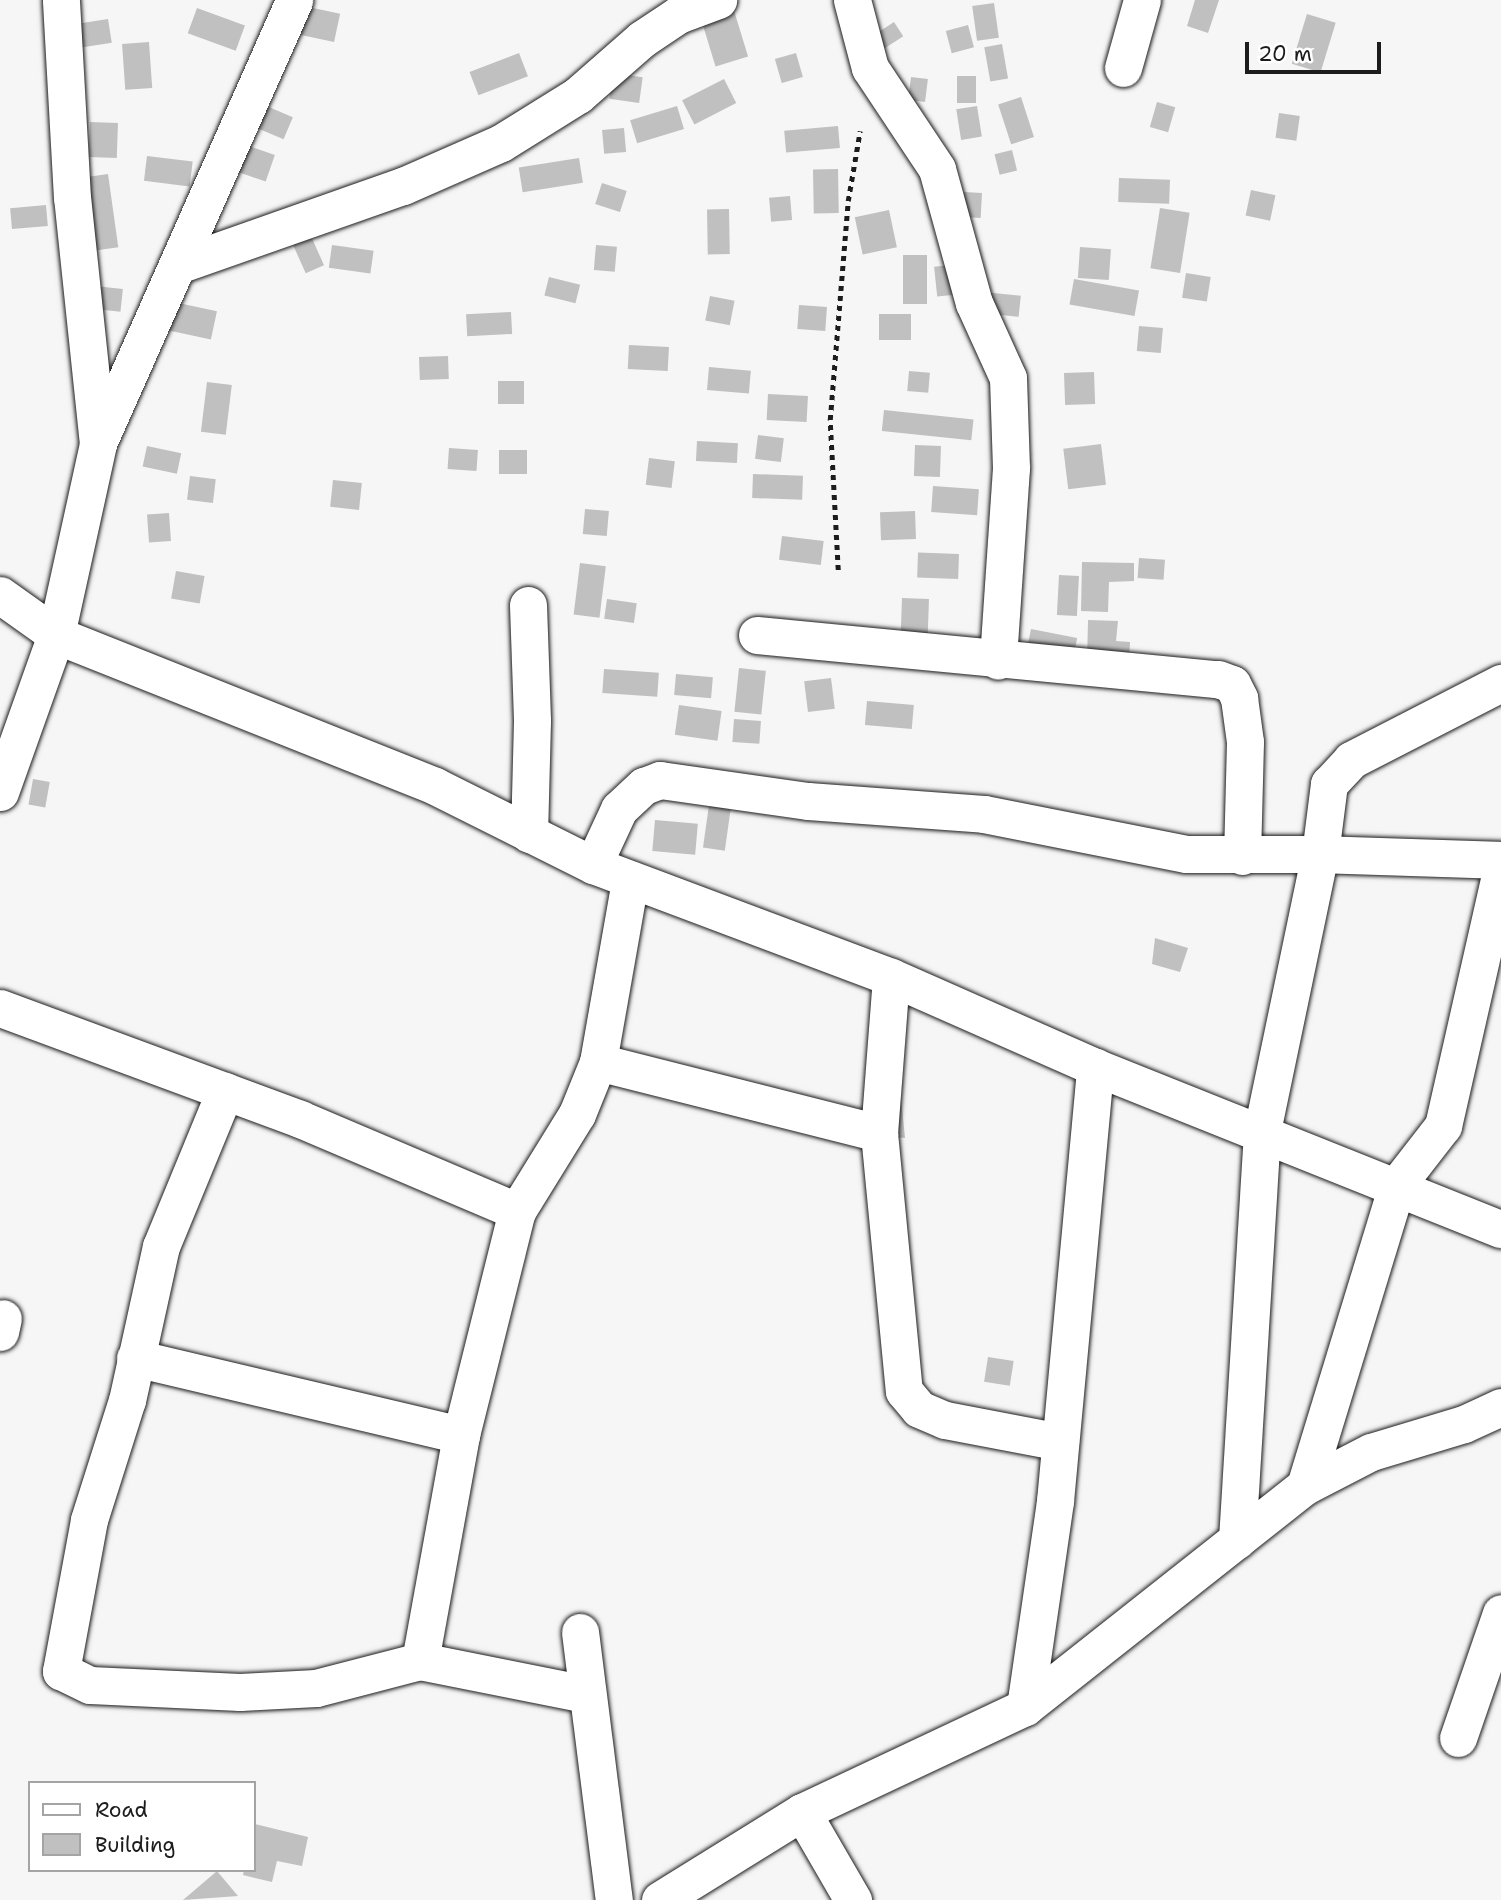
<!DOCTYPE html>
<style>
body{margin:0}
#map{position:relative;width:1501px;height:1900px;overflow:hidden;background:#f6f6f6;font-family:"Shantell Sans",sans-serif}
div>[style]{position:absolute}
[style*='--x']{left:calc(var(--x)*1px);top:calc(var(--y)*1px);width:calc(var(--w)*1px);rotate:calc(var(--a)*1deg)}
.building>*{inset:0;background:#c0c0c0;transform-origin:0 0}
.path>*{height:4.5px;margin-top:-2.25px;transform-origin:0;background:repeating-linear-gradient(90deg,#1c1c1c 0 5px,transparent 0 10px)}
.roads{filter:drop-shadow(0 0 2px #1c1c1c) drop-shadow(0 0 2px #1c1c1c)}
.street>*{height:37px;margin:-18.5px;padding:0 18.5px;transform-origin:18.5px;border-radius:18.5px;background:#fff}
span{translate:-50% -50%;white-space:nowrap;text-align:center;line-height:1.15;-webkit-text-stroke:7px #fff;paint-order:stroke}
.legend{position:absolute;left:28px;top:1781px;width:228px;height:91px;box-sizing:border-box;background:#fff;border:2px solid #a4a4a4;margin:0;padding:9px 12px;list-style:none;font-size:21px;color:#1c1c1c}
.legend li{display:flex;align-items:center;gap:14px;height:35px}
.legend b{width:35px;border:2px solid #a4a4a4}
.scale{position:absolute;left:1245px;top:42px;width:136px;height:32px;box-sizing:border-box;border:4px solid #1c1c1c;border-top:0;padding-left:9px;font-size:21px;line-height:24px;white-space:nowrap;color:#1c1c1c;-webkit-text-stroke:5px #fff;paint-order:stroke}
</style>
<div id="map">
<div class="building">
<i style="clip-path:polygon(1195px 0,1219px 0,1208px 33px,1187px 26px)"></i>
<i style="left:994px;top:3px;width:35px;height:22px;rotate:82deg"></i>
<i style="left:732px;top:4px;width:55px;height:34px;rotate:73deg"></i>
<i style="left:299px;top:5px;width:42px;height:29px;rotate:12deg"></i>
<i style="left:197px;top:8px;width:51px;height:27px;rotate:20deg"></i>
<i style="left:1307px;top:14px;width:30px;height:52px;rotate:17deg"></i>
<i style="left:108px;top:19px;width:24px;height:39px;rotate:81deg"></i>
<i style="left:894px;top:22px;width:17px;height:23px;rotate:57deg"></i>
<i style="left:968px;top:25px;width:23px;height:23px;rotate:75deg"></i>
<i style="left:149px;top:42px;width:46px;height:27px;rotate:86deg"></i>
<i style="left:1002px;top:44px;width:35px;height:18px;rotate:80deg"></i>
<i style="left:519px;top:53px;width:25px;height:53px;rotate:69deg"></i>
<i style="left:796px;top:53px;width:25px;height:22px;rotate:74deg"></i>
<i style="left:613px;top:73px;width:30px;height:26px;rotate:8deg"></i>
<i style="left:957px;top:76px;width:19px;height:27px"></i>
<i style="left:911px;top:77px;width:17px;height:23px;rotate:7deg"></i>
<i style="left:724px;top:79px;width:27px;height:47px;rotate:63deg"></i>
<i style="left:1021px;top:97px;width:42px;height:24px;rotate:72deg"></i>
<i style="left:257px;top:102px;width:39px;height:24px;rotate:23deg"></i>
<i style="left:1157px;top:102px;width:19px;height:26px;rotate:16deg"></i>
<i style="left:677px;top:106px;width:24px;height:49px;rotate:73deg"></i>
<i style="left:977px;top:106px;width:31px;height:21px;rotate:81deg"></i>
<i style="left:1279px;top:113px;width:21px;height:25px;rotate:8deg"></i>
<i style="left:90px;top:122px;width:28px;height:35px;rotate:2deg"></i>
<i style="left:838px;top:126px;width:22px;height:54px;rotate:85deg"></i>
<i style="left:624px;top:128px;width:24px;height:22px;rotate:85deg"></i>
<i style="left:237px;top:142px;width:40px;height:28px;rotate:19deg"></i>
<i style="left:1012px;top:150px;width:21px;height:18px;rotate:76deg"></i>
<i style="left:147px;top:156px;width:46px;height:25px;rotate:7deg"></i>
<i style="left:579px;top:158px;width:25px;height:61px;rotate:81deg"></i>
<i style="left:838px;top:169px;width:44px;height:25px;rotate:89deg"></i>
<i style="left:108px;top:174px;width:74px;height:25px;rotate:82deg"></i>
<i style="left:1119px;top:178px;width:51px;height:24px;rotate:2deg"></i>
<i style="left:602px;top:183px;width:26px;height:22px;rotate:18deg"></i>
<i style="left:1251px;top:190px;width:25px;height:26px;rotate:12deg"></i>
<i style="left:964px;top:192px;width:18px;height:25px;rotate:3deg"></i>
<i style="left:790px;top:196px;width:24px;height:21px;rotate:85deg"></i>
<i style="left:46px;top:205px;width:21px;height:36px;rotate:85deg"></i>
<i style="left:1160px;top:208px;width:30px;height:61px;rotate:9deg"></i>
<i style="left:729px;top:209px;width:45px;height:22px;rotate:89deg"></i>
<i style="left:889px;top:210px;width:38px;height:35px;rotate:78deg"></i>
<i style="left:311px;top:236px;width:32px;height:20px;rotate:66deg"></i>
<i style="left:332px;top:245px;width:42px;height:23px;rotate:8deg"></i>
<i style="left:596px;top:245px;width:21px;height:25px;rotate:5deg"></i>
<i style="left:1080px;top:247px;width:31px;height:31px;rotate:4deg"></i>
<i style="left:903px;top:255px;width:24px;height:49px"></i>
<i style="left:951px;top:265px;width:30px;height:17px;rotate:84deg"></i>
<i style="left:1186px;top:273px;width:25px;height:25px;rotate:9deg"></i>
<i style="left:549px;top:277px;width:32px;height:19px;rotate:14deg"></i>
<i style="left:1074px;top:279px;width:66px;height:26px;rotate:10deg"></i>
<i style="left:95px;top:286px;width:28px;height:23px;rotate:6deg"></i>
<i style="left:984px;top:292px;width:37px;height:21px;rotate:6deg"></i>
<i style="left:710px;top:296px;width:25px;height:25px;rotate:11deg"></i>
<i style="left:169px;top:301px;width:49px;height:29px;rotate:12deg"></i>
<i style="left:799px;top:305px;width:28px;height:24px;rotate:4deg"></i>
<i style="left:511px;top:312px;width:22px;height:45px;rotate:87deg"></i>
<i style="left:879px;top:314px;width:32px;height:26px"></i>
<i style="left:1139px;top:326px;width:24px;height:25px;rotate:5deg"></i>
<i style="left:629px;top:345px;width:40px;height:24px;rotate:3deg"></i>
<i style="left:448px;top:356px;width:23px;height:29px;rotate:88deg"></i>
<i style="left:709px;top:367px;width:42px;height:23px;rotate:5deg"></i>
<i style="left:909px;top:371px;width:21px;height:20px;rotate:5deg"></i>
<i style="left:1094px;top:372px;width:32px;height:30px;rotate:88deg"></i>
<i style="left:498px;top:381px;width:26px;height:23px"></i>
<i style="left:207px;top:382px;width:25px;height:50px;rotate:7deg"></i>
<i style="left:768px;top:394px;width:40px;height:26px;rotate:3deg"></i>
<i style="left:884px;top:410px;width:90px;height:21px;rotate:6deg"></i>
<i style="left:758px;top:435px;width:26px;height:24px;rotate:7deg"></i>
<i style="left:697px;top:441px;width:41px;height:20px;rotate:3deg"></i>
<i style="left:1101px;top:444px;width:41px;height:38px;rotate:83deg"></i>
<i style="left:915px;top:445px;width:26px;height:31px;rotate:2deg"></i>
<i style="left:147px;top:446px;width:35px;height:21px;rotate:12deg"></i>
<i style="left:449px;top:448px;width:29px;height:21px;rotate:4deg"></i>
<i style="left:527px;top:450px;width:24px;height:28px;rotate:90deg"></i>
<i style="left:649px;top:458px;width:26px;height:27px;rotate:7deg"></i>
<i style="left:753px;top:474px;width:50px;height:24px;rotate:2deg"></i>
<i style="left:190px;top:476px;width:26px;height:24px;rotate:7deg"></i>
<i style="left:333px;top:480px;width:29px;height:27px;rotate:6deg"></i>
<i style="left:933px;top:486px;width:46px;height:26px;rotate:4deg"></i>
<i style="left:585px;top:509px;width:24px;height:25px;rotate:5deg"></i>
<i style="left:915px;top:511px;width:28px;height:35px;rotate:88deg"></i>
<i style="left:169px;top:513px;width:28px;height:22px;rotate:86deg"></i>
<i style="left:782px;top:536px;width:42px;height:24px;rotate:7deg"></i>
<i style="left:959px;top:554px;width:25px;height:41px;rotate:92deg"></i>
<i style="left:1139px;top:558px;width:26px;height:20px;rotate:4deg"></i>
<i style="clip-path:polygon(1082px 562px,1134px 563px,1134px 581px,1109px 582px,1108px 612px,1081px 611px)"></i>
<i style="left:580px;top:563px;width:26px;height:52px;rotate:7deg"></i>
<i style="left:176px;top:571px;width:29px;height:28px;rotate:10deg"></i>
<i style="left:1059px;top:575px;width:20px;height:40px;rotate:3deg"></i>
<i style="left:902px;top:598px;width:27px;height:43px;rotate:2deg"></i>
<i style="left:607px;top:599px;width:30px;height:20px;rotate:8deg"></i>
<i style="clip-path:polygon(1088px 620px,1118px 621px,1116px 641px,1130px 642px,1129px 665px,1087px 663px)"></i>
<i style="left:1031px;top:629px;width:47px;height:24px;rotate:11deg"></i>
<i style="left:739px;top:668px;width:27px;height:44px;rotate:6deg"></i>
<i style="left:604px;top:669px;width:55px;height:24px;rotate:4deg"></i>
<i style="left:676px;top:674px;width:37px;height:21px;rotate:5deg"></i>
<i style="left:831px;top:678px;width:31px;height:27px;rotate:83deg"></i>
<i style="left:867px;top:701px;width:47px;height:24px;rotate:5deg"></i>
<i style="left:679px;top:705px;width:43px;height:30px;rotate:8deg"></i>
<i style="left:734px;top:719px;width:27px;height:23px;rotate:4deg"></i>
<i style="left:33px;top:779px;width:17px;height:26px;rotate:10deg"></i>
<i style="left:709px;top:805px;width:22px;height:43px;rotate:8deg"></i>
<i style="left:655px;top:820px;width:43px;height:31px;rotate:5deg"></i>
<i style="clip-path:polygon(1155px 938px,1188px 948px,1180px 972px,1152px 964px)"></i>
<i style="clip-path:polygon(901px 1098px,905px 1138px,882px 1136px,883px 1100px)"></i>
<i style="left:988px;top:1357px;width:26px;height:25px;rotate:9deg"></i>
<i style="clip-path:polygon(255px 1824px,308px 1837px,302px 1866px,277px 1861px,272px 1882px,243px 1875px,244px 1870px,254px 1870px)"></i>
<i style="clip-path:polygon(217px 1871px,238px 1896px,183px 1900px)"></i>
</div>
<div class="path">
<i style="--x:838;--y:570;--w:150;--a:-93.1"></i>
<i style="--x:830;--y:420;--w:220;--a:-85.3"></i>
<i style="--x:848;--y:201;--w:71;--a:-80.3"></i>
</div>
<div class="roads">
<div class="street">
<i style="--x:852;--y:0;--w:70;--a:75.2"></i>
<i style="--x:870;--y:68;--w:121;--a:56.4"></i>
<i style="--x:937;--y:169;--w:139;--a:74.6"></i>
<i style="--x:974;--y:303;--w:82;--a:65.6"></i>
<i style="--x:1008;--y:378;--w:90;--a:88.1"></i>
<i style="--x:1011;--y:468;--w:193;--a:93.9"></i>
<i style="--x:1123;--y:68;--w:71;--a:-74.4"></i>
<i style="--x:181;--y:264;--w:235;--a:-19.4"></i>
<i style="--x:403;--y:186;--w:107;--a:-23.7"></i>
<i style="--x:501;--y:143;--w:91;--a:-31.9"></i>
<i style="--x:578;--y:95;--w:85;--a:-41.2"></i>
<i style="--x:642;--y:39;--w:43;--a:-33.7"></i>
<i style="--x:678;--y:15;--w:43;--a:-20.6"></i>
<i style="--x:99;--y:441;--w:482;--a:-66.1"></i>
<i style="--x:0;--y:595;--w:69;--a:35.5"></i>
<i style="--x:56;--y:635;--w:408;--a:21.7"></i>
<i style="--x:435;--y:786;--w:177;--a:26.6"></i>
<i style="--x:593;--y:865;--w:318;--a:20.6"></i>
<i style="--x:891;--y:977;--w:223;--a:23.8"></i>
<i style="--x:1095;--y:1067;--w:437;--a:21.8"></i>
<i style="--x:528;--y:605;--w:116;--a:88"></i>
<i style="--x:532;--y:721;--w:113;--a:91.5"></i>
<i style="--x:757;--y:635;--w:463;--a:5.5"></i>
<i style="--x:1218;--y:679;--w:15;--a:20"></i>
<i style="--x:1232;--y:684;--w:16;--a:63"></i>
<i style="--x:1239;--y:698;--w:44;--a:82.2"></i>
<i style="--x:1245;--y:742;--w:114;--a:91.5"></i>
<i style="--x:0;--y:792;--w:167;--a:-70.4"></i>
<i style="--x:56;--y:635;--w:196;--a:-77.6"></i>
<i style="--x:98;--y:444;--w:247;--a:-96"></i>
<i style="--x:72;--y:198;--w:198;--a:-93.2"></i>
<i style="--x:593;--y:865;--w:62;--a:-65.1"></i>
<i style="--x:619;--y:809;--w:34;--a:-43"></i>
<i style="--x:644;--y:786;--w:17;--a:-21"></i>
<i style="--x:660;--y:780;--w:149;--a:8.1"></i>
<i style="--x:808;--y:801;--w:176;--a:4.2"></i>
<i style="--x:984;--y:814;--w:206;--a:11.2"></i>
<i style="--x:1186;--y:854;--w:134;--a:0"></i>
<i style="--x:1320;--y:854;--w:71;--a:-82.7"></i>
<i style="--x:1329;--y:784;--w:33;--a:-47"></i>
<i style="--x:1351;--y:760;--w:169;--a:-27.2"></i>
<i style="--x:0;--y:1008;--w:320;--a:20.3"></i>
<i style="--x:300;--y:1119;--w:236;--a:23"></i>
<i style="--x:598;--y:1062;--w:290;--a:14.2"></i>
<i style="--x:879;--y:1133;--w:156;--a:-85.6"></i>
<i style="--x:225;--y:1091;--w:168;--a:112.4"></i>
<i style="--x:161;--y:1246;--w:158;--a:102.4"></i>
<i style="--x:127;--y:1400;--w:126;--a:107.6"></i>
<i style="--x:89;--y:1520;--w:154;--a:100.5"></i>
<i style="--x:61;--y:1671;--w:32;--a:26"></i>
<i style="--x:90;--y:1685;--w:150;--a:2.7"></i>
<i style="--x:240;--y:1692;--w:76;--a:-3"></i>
<i style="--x:316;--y:1688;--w:107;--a:-14.6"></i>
<i style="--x:420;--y:1661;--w:168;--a:11.3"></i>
<i style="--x:879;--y:1133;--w:259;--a:84.5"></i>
<i style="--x:904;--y:1391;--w:23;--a:50"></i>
<i style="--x:919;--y:1409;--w:28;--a:23"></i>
<i style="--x:945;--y:1420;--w:117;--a:10.8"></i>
<i style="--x:0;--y:1332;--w:14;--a:-78"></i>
<i style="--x:135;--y:1358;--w:335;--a:13.3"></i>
<i style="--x:1305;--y:1486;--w:315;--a:-73"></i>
<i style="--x:1397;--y:1185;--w:75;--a:-52.1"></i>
<i style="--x:1443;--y:1126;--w:262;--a:-77.2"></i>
<i style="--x:1237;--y:1540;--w:410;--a:-86.5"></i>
<i style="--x:1262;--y:1131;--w:283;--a:-78.2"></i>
<i style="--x:1320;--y:854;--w:181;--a:1.9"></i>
<i style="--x:580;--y:1632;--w:270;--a:82.8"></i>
<i style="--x:420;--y:1661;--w:230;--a:-79.7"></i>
<i style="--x:461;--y:1435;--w:231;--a:-76"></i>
<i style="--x:517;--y:1211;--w:114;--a:-58.3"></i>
<i style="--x:577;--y:1114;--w:56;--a:-68"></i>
<i style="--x:598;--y:1062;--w:185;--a:-80"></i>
<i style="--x:1025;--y:1707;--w:208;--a:-81.7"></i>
<i style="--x:1055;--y:1501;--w:436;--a:-84.7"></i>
<i style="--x:1458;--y:1738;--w:132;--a:-71"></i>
<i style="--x:802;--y:1812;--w:102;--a:59.9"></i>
<i style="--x:660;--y:1900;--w:167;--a:-31.8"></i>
<i style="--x:802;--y:1812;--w:246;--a:-25.2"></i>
<i style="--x:1025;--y:1707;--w:357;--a:-38.3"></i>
<i style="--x:1305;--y:1486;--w:74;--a:-27.3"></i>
<i style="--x:1371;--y:1452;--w:97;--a:-16.8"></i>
<i style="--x:1464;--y:1424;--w:41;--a:-24.7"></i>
</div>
</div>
<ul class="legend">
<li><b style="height:9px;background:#fff"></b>Road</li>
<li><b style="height:19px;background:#c0c0c0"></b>Building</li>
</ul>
<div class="scale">20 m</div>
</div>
